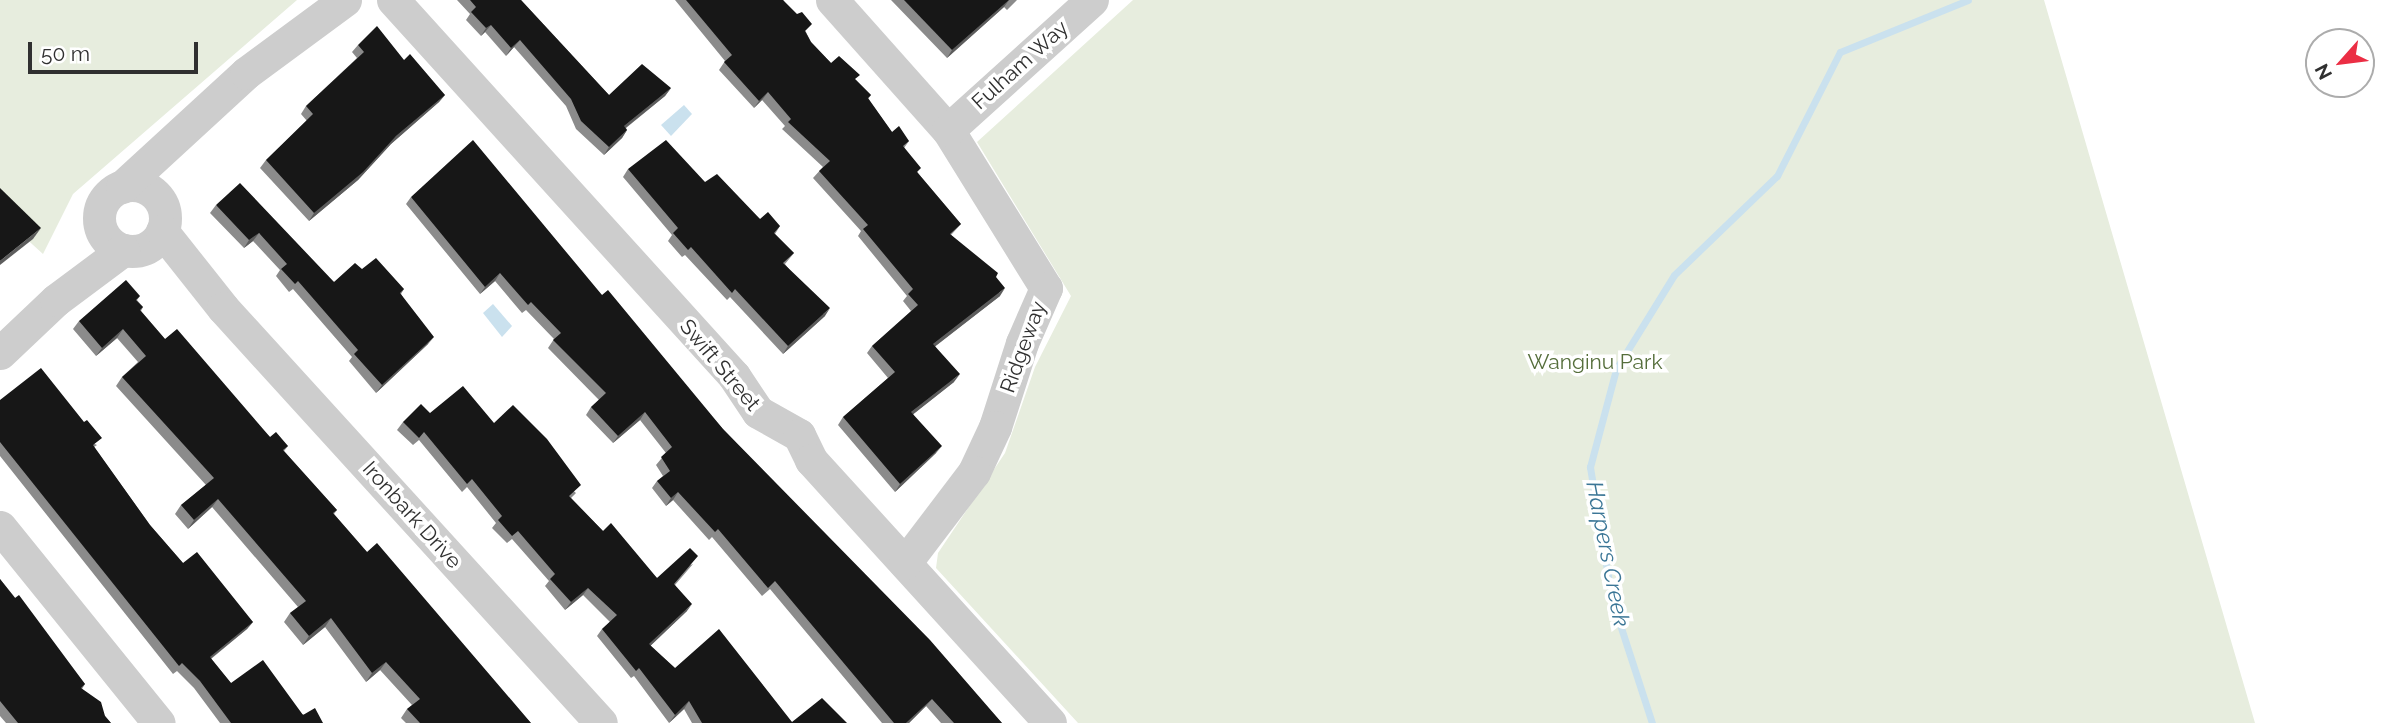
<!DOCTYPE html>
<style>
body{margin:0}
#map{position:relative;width:2403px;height:723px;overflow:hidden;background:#fff;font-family:Raleway,sans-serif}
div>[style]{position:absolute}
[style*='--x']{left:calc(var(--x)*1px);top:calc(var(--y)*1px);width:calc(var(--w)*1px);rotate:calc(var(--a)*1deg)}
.green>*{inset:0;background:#e7edde}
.water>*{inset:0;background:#cae1ee}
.stream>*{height:7px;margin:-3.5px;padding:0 3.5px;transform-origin:3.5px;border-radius:3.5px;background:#cae1ee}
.minor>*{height:33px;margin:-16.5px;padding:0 16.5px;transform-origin:16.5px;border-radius:16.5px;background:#cdcdcd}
.minor>.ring{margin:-16.5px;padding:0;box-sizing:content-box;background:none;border:33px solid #cdcdcd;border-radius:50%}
.wall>*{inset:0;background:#8b8b8b}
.shaded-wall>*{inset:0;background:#5d5d5d}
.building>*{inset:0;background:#171717}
span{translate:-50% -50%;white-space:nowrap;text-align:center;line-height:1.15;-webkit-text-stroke:7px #fff;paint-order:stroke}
.street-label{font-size:21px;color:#303030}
.park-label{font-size:21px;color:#556e3b}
.water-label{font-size:23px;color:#3b7696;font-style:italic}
.north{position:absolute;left:2305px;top:28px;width:70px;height:70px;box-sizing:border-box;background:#fff;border:2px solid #acacac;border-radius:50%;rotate:242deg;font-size:19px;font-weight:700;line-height:28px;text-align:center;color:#303030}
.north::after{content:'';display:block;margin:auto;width:24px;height:32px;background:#eb2e44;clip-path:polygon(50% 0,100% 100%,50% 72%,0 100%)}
.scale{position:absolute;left:28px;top:42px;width:170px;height:32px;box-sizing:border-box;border:4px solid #303030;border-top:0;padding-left:9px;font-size:21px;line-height:24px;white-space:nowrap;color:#303030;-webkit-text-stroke:5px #fff;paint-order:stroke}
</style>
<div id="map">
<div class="green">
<i style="clip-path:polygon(0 0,297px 0,73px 194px,43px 254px,0 215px)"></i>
<i style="clip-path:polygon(1133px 0,2044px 0,2255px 723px,1078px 723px,936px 568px,938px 553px,1005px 453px,1035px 367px,1071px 296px,977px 142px)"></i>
</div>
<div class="water">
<i style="clip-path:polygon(684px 105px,692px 114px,671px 136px,661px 125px)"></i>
<i style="clip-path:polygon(493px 304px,512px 326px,502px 337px,483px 313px)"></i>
</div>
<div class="stream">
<i style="--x:1652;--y:723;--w:129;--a:-108"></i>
<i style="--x:1612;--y:600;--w:135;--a:-99.4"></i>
<i style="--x:1590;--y:467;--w:101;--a:-75.1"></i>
<i style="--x:1616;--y:369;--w:110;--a:-58.3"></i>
<i style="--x:1674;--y:275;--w:143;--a:-43.9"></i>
<i style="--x:1777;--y:176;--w:139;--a:-63.1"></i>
<i style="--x:1840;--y:52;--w:138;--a:-22.1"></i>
</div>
<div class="minor">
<i style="--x:393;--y:0;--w:508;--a:47.79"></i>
<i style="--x:734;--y:376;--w:43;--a:56.3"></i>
<i style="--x:758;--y:412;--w:47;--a:29.3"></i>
<i style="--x:799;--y:435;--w:28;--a:64"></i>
<i style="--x:811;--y:460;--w:355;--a:47.7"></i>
<i style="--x:832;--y:0;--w:174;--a:48.3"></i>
<i style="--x:948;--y:130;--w:186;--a:58.2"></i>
<i style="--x:1046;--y:288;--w:60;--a:113.6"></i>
<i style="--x:1022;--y:343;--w:88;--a:107.8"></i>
<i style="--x:995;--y:427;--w:50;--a:115"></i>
<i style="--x:974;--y:472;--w:114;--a:127.2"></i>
<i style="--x:948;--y:130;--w:194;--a:-42.1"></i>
<i class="ring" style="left:99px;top:185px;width:33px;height:33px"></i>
<i style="--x:122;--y:187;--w:168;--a:-42.6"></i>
<i style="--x:246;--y:73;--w:123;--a:-36.4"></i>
<i style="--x:162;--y:231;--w:98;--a:51.6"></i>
<i style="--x:223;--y:308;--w:561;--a:47.67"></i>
<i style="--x:0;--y:353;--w:77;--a:-43.4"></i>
<i style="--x:56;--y:300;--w:84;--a:-36.7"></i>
<i style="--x:0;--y:527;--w:252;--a:51"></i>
</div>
<div class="wall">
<i style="clip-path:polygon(457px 0,521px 0,609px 95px,671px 88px,665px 96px,626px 128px,627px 130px,622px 138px,604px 155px,576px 129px,566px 106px,514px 47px,506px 56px,485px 32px,481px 36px,466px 20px,470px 14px)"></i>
<i style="clip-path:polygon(675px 0,783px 0,806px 32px,811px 42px,831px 63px,856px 80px,871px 95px,868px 99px,892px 132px,909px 141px,904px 148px,918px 173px,961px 224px,951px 235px,996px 277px,1000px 296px,935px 346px,954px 382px,913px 414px,936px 453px,895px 492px,838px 425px,843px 417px,888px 378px,867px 353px,872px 346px,911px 311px,903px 301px,907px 296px,858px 236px,861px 231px,813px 178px,823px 167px,782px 129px,785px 126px,762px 100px,754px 108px,719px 70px,725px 61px)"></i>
<i style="clip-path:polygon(891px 0,1017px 0,1007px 10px,1004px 7px,947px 58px)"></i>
<i style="clip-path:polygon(358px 45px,404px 60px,445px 95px,439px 102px,391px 144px,358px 180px,309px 221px,260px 168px,266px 160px,307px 121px,301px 114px,306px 106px,357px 58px,352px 52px)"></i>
<i style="clip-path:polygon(628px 169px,705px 182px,760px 219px,780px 226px,775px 234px,794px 253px,785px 264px,825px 316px,783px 354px,730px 297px,727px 300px,685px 255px,682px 257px,668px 241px,672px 235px,623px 177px)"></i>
<i style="clip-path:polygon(411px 197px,602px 295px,723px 429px,1002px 723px,941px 723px,926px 706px,909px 723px,882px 723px,770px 589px,762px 596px,712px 537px,709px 540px,673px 500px,666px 506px,652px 488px,657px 481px,663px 476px,656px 465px,666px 453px,640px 420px,613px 443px,586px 415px,591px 407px,599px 400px,548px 348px,554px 339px,526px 310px,522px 313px,495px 281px,480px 294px,406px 204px)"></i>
<i style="clip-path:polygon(216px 205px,334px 282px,362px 269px,404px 289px,401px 294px,428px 344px,376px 393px,349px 361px,352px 357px,293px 289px,289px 292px,276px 276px,280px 270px,253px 241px,244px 248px,210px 213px)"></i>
<i style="clip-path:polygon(140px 296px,137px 300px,143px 307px,141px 311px,165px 339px,270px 437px,288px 446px,284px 451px,337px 510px,334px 514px,367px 552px,531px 723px,406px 723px,401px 718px,407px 709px,412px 705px,380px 670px,366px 682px,325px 627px,303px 645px,284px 622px,290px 613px,298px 607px,212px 507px,188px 529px,175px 514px,181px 505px,206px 485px,116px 386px,122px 377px,138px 362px,117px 338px,96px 356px,73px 329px,79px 321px)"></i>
<i style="clip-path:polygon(0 400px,97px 445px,94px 447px,150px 525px,183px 563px,253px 622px,247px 629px,211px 659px,231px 683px,323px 723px,220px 723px,194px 688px,177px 671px,173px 674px,0 456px)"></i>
<i style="clip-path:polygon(430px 413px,494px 423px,576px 493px,571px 498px,603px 531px,657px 578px,693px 564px,675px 585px,687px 611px,650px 646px,675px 668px,792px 722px,847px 723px,692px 723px,684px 709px,669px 723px,634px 676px,631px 678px,597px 636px,602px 629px,610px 622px,583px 595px,565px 610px,545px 586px,549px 581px,512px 539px,507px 543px,492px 528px,496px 523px,467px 487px,462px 492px,419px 440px,413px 445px,397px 430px,403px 422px)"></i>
<i style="clip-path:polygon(0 579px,85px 684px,82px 689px,111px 723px,6px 723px,0 716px)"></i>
</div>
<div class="shaded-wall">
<i style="clip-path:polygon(1009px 0,1004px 7px,947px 58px,952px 50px)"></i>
<i style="clip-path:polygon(491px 25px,485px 32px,481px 36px,486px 28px)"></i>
<i style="clip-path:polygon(520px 40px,514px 47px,506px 56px,511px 48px)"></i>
<i style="clip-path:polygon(671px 88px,665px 96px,618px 134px,624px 126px)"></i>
<i style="clip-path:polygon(768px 92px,762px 100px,754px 108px,759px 101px)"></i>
<i style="clip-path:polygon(445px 95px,439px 102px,391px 144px,358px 180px,309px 221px,314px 213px,396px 136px)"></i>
<i style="clip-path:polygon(627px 130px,622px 138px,604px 155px,609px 147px)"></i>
<i style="clip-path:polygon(41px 228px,33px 239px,0 265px,0 261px)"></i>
<i style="clip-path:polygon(259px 233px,253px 241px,244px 248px,249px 240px)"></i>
<i style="clip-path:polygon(500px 273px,495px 281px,480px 294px,485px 287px)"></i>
<i style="clip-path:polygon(1005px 288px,1000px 296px,928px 352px,933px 344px)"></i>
<i style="clip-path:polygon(830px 308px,825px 316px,783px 354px,788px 346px)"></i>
<i style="clip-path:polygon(123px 329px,117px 338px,96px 356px,102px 348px)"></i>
<i style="clip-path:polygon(434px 337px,428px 344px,376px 393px,382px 385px)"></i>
<i style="clip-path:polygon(960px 374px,954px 382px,906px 420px,911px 412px)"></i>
<i style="clip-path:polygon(645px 412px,640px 420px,613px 443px,618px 436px)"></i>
<i style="clip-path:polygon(942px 446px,936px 453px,895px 492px,900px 484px)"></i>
<i style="clip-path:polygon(678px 492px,673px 500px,666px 506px,671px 498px)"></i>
<i style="clip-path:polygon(218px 499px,212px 507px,188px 529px,194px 520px)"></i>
<i style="clip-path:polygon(588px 588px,583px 595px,565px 610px,571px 602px)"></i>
<i style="clip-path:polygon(692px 604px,687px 611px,644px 652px,649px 644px)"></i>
<i style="clip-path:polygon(331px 618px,325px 627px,303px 645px,309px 636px)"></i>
<i style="clip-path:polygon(253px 622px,247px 629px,204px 664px,210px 657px)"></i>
<i style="clip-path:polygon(386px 662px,380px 670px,366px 682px,372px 673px)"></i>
<i style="clip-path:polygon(932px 699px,926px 706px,909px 723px,906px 723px)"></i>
<i style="clip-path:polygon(689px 701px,684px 709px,669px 723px,675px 715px)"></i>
</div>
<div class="building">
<i style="clip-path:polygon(470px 0,521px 0,609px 95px,642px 64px,671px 88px,624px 126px,627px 130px,609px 147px,581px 121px,571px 99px,520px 40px,511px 48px,491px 25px,486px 28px,471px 12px,476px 7px)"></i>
<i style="clip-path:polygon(686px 0,783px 0,797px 14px,802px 12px,812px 24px,805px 31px,811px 42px,831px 63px,839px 56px,860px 75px,855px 79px,871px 95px,868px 98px,892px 132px,899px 126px,909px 141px,903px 146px,921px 168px,917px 172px,961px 224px,950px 234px,998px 273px,996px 277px,1005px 288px,933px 344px,960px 374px,911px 412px,942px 446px,900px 484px,843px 417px,895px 372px,872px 346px,918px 305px,908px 294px,913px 289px,863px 229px,868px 225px,819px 171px,830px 161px,788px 122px,791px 119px,768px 92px,759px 101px,724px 62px,732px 55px)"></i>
<i style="clip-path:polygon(904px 0,1009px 0,952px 50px)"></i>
<i style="clip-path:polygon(377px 26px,404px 60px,410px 54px,445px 95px,396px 136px,363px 172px,314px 213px,266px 160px,313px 114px,306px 106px,364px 52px,358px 45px)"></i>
<i style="clip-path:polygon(473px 140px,602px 295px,608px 290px,723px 429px,930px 640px,1002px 723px,954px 723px,932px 699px,906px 723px,894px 723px,775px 581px,768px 588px,718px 529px,715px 532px,678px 492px,671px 498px,657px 481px,670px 471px,661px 457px,672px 447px,645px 412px,618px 436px,591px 407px,606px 393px,553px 340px,561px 333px,531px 302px,528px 305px,500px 273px,485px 287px,411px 197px)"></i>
<i style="clip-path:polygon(666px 140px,705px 182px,717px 174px,760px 219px,768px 212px,780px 226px,774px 233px,794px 253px,783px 263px,830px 308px,788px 346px,735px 289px,732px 293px,691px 247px,688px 250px,673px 233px,678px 228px,628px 169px)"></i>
<i style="clip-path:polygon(240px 183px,334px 282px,355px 263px,362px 269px,376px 258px,404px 289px,400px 293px,434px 337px,382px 385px,354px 354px,358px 350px,298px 281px,295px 284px,281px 269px,287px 264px,259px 233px,249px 240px,216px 205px)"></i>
<i style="clip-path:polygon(0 188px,41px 228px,0 261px)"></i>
<i style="clip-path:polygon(126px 280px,140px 296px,136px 300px,143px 307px,140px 310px,165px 339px,177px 329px,270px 437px,276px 432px,288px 446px,283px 450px,337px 510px,333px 513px,367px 552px,377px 543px,531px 723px,420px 723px,407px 709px,420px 699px,386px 662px,372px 673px,331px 618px,309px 636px,290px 613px,306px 601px,218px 499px,194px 520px,181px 505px,214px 478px,122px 377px,146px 356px,123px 329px,102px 348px,79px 321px)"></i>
<i style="clip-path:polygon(41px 368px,84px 422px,87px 420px,102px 438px,93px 445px,150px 525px,183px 563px,197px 552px,253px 622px,210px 657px,231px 683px,263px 660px,303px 715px,315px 708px,323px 723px,231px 723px,200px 681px,182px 663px,179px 666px,0 442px,0 400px)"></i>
<i style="clip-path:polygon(463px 386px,494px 423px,513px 405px,547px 439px,581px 485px,569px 496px,603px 531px,611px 523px,657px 578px,690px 548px,698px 556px,674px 584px,692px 604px,649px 644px,675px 668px,719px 629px,792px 722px,822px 698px,847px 723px,702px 723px,689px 701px,675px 715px,639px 668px,636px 671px,602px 629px,617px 615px,588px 588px,571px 602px,550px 579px,555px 574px,518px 531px,512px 536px,498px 520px,502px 516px,472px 479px,467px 484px,424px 432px,419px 438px,403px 422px,421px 404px,430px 413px)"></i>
<i style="clip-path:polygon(0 579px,15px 598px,19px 595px,85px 684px,81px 688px,101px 702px,105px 716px,111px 723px,18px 723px,0 701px)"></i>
</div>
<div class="street-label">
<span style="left:1020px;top:65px;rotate:-42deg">Fulham Way</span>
<span style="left:1023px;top:347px;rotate:-70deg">Ridgeway</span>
<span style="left:720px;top:365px;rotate:50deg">Swift Street</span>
<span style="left:412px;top:515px;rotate:48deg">Ironbark Drive</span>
</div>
<div class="park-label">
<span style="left:1595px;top:362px">Wanginu Park</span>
</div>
<div class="water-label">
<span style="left:1608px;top:554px;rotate:79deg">Harpers Creek</span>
</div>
<div class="north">N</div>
<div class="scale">50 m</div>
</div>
